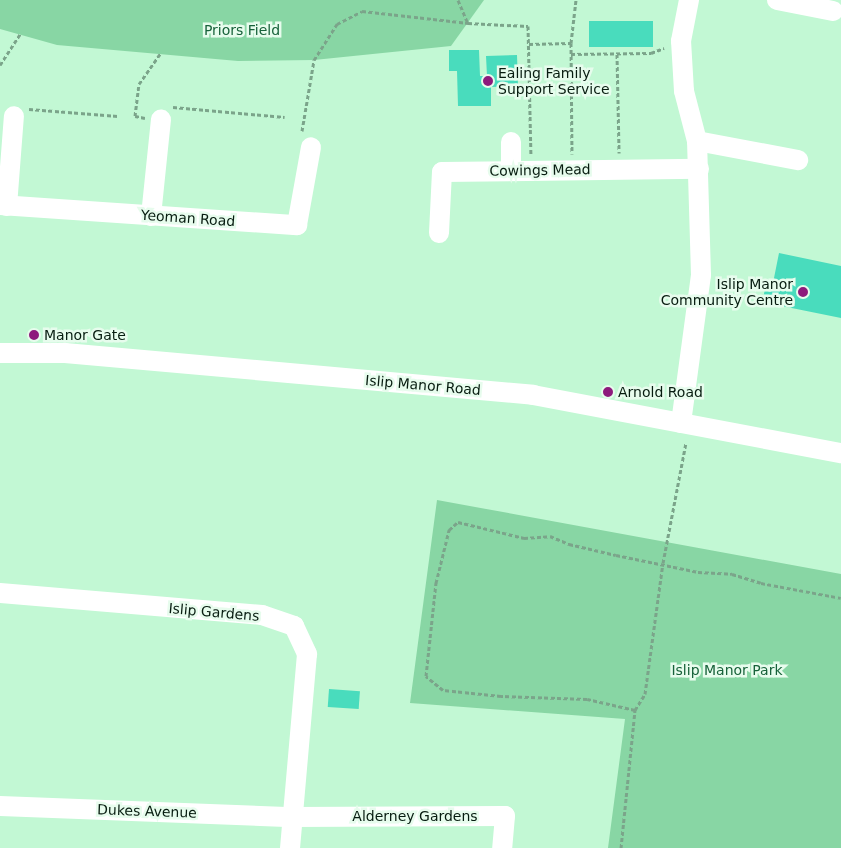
<!DOCTYPE html>
<style>
body{margin:0}
#map{position:relative;width:841px;height:848px;overflow:hidden;background:#c2f8d4;font-family:"DejaVu Sans",sans-serif}
div>[style]{position:absolute}
[style*='--x']{left:calc(var(--x)*1px);top:calc(var(--y)*1px);width:calc(var(--w)*1px);rotate:calc(var(--a)*1deg)}
.green>*{inset:0;background:#88d6a4}
.building>*{inset:0;background:#49dcbd;transform-origin:0 0}
.path>*{height:3px;margin-top:-1.5px;transform-origin:0;background:repeating-linear-gradient(90deg,#7ba48a 0 4px,transparent 0 6.5px)}
.minor>*{height:20px;margin:-10px;padding:0 10px;transform-origin:10px;border-radius:10px;background:#fff}
.dots>*{width:14px;height:14px;translate:-50% -50%;box-sizing:border-box;border:2px solid #e7fced;border-radius:50%}
span{translate:-50% -50%;white-space:nowrap;text-align:center;line-height:1.15;-webkit-text-stroke:5px #e7fced;paint-order:stroke}
.park-label{font-size:14px;color:#17623a}
.poi-label{font-size:14px;color:#071c10}
.left{translate:0 -50%;text-align:left}
.right{translate:-100% -50%;text-align:right}
.street-label{font-size:14px;color:#071c10}
</style>
<div id="map">
<div class="green">
<i style="clip-path:polygon(0 0,484px 0,451px 46px,314px 60px,238px 61px,57px 45px,0 29px)"></i>
<i style="clip-path:polygon(437px 500px,841px 574px,841px 848px,608px 848px,625px 719px,410px 703px)"></i>
</div>
<div class="building">
<i style="left:589px;top:21px;width:64px;height:26px"></i>
<i style="clip-path:polygon(449px 50px,479px 50px,480px 76px,487px 76px,486px 56px,517px 55px,518px 86px,491px 87px,491px 106px,458px 106px,457px 71px,449px 71px)"></i>
<i style="clip-path:polygon(779px 253px,841px 266px,841px 318px,762px 302px,767px 281px,773px 283px)"></i>
<i style="left:329px;top:689px;width:31px;height:18px;rotate:4deg"></i>
</div>
<div class="path">
<i style="--x:458;--y:0;--w:25;--a:67"></i>
<i style="--x:468;--y:23;--w:60;--a:2.9"></i>
<i style="--x:528;--y:26;--w:129;--a:88.7"></i>
<i style="--x:571;--y:43;--w:43;--a:-83.4"></i>
<i style="--x:529;--y:44;--w:42;--a:-1.4"></i>
<i style="--x:571;--y:43;--w:111;--a:89.5"></i>
<i style="--x:571;--y:54;--w:80;--a:-0.7"></i>
<i style="--x:651;--y:53;--w:14;--a:-21"></i>
<i style="--x:617;--y:54;--w:99;--a:88.8"></i>
<i style="--x:0;--y:65;--w:37;--a:-57"></i>
<i style="--x:173;--y:107;--w:112;--a:5.1"></i>
<i style="--x:29;--y:109;--w:89;--a:4.5"></i>
<i style="--x:145;--y:118;--w:10;--a:-169"></i>
<i style="--x:135;--y:116;--w:32;--a:-83"></i>
<i style="--x:139;--y:84;--w:37;--a:-55"></i>
<i style="--x:302;--y:131;--w:72;--a:-80.4"></i>
<i style="--x:314;--y:60;--w:43;--a:-57.4"></i>
<i style="--x:337;--y:24;--w:28;--a:-27"></i>
<i style="--x:362;--y:11;--w:107;--a:6.5"></i>
<i style="--x:635;--y:710;--w:49;--a:-167.1"></i>
<i style="--x:587;--y:699;--w:86;--a:-178"></i>
<i style="--x:501;--y:696;--w:58;--a:-174.1"></i>
<i style="--x:443;--y:690;--w:22;--a:-141"></i>
<i style="--x:426;--y:676;--w:94;--a:-83.9"></i>
<i style="--x:436;--y:583;--w:55;--a:-76.2"></i>
<i style="--x:449;--y:530;--w:12;--a:-42"></i>
<i style="--x:458;--y:522;--w:68;--a:13.6"></i>
<i style="--x:524;--y:538;--w:26;--a:-4"></i>
<i style="--x:550;--y:536;--w:21;--a:23"></i>
<i style="--x:569;--y:544;--w:48;--a:13.2"></i>
<i style="--x:616;--y:555;--w:84;--a:11.7"></i>
<i style="--x:698;--y:572;--w:34;--a:3"></i>
<i style="--x:732;--y:574;--w:30;--a:17"></i>
<i style="--x:761;--y:583;--w:81;--a:10.6"></i>
<i style="--x:621;--y:848;--w:139;--a:-84.2"></i>
<i style="--x:635;--y:710;--w:19;--a:-58"></i>
<i style="--x:645;--y:694;--w:132;--a:-82.2"></i>
<i style="--x:663;--y:563;--w:123;--a:-79.2"></i>
</div>
<div class="minor">
<i style="--x:777;--y:0;--w:57;--a:11.1"></i>
<i style="--x:697;--y:141;--w:103;--a:10.7"></i>
<i style="--x:511;--y:142;--w:29;--a:90"></i>
<i style="--x:0;--y:205;--w:298;--a:3.9"></i>
<i style="--x:297;--y:225;--w:79;--a:-79.8"></i>
<i style="--x:7;--y:206;--w:90;--a:-85.6"></i>
<i style="--x:151;--y:216;--w:97;--a:-84.1"></i>
<i style="--x:439;--y:233;--w:61;--a:-87.2"></i>
<i style="--x:442;--y:172;--w:257;--a:-0.7"></i>
<i style="--x:0;--y:353;--w:65;--a:0"></i>
<i style="--x:65;--y:353;--w:470;--a:5.1"></i>
<i style="--x:533;--y:395;--w:313;--a:10.7"></i>
<i style="--x:681;--y:423;--w:149;--a:-82.3"></i>
<i style="--x:701;--y:275;--w:134;--a:-91.7"></i>
<i style="--x:697;--y:141;--w:52;--a:-104.6"></i>
<i style="--x:684;--y:91;--w:50;--a:-93.4"></i>
<i style="--x:681;--y:41;--w:42;--a:-79"></i>
<i style="--x:0;--y:593;--w:263;--a:4.8"></i>
<i style="--x:262;--y:615;--w:34;--a:19"></i>
<i style="--x:294;--y:626;--w:31;--a:65"></i>
<i style="--x:307;--y:654;--w:195;--a:95"></i>
<i style="--x:0;--y:806;--w:293;--a:2.2"></i>
<i style="--x:293;--y:817;--w:212;--a:-0.3"></i>
<i style="--x:505;--y:816;--w:32;--a:95"></i>
</div>
<div class="dots">
<i style="left:488px;top:81px;background:#8d1a7c"></i>
<i style="left:803px;top:292px;background:#8d1a7c"></i>
<i style="left:34px;top:335px;background:#8d1a7c"></i>
<i style="left:608px;top:392px;background:#8d1a7c"></i>
</div>
<div class="park-label">
<span style="left:242px;top:30px">Priors Field</span>
<span style="left:727px;top:670px">Islip Manor Park</span>
</div>
<div class="poi-label">
<span class="left" style="left:498px;top:81px">Ealing Family<br>Support Service</span>
<span class="right" style="left:793px;top:292px">Islip Manor<br>Community Centre</span>
<span class="left" style="left:44px;top:335px">Manor Gate</span>
<span class="left" style="left:618px;top:392px">Arnold Road</span>
</div>
<div class="street-label">
<span style="left:540px;top:170px;rotate:-1deg">Cowings Mead</span>
<span style="left:188px;top:218px;rotate:4deg">Yeoman Road</span>
<span style="left:423px;top:385px;rotate:5deg">Islip Manor Road</span>
<span style="left:214px;top:612px;rotate:5deg">Islip Gardens</span>
<span style="left:147px;top:811px;rotate:2deg">Dukes Avenue</span>
<span style="left:415px;top:816px">Alderney Gardens</span>
</div>
</div>
